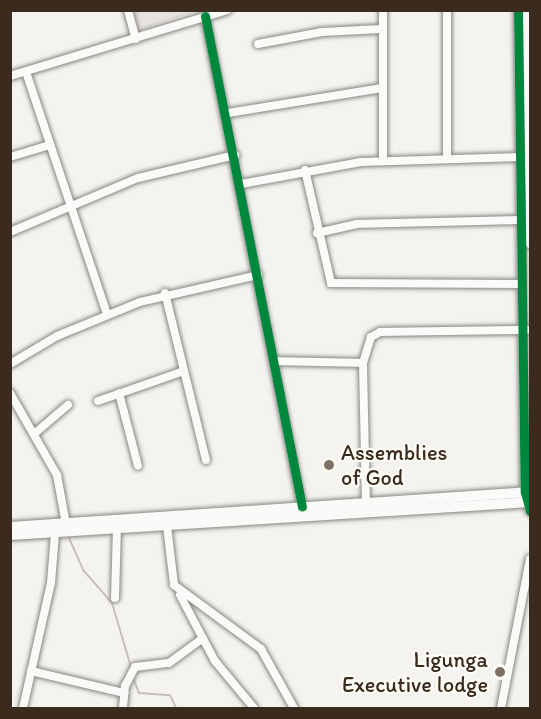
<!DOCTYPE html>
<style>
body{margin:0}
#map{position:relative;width:541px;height:719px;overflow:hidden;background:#f4f3ef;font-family:Itim,sans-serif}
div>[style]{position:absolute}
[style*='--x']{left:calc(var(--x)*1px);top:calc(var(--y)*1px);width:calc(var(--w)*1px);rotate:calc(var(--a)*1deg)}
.built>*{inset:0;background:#e6e3de}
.stream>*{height:2px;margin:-1px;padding:0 1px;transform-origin:1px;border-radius:1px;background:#c7c1ba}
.roads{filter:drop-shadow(0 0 2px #898681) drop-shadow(0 0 2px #898681)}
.minor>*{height:8px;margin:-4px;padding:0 4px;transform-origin:4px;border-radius:4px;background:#fafaf8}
.major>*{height:10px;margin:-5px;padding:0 5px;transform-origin:5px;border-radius:5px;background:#fafaf8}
.cycleway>*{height:9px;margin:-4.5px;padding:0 4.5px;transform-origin:4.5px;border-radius:4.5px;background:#00873e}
.dots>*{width:16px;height:16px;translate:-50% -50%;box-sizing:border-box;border:3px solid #fdfcf7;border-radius:50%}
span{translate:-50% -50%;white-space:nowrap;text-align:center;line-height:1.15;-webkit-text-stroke:4.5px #fdfcf7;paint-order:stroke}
.poi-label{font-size:22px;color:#3b2a1e}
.left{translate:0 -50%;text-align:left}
.right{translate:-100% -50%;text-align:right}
.frame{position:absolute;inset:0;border:12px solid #3b2a1e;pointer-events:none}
</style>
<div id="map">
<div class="built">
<i style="clip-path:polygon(132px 10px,198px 11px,139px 30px)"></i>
</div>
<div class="stream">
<i style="--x:69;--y:538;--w:36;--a:66"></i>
<i style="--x:84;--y:571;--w:43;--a:48.8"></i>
<i style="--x:112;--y:603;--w:67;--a:73.5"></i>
<i style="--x:133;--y:678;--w:16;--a:68"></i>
<i style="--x:139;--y:693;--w:31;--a:4"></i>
<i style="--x:170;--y:695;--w:14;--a:65"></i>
</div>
<div class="roads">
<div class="minor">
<i style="--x:128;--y:10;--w:30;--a:75"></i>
<i style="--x:383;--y:10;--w:151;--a:90"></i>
<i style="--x:447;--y:10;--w:149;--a:90"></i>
<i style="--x:518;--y:10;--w:482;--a:89.2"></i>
<i style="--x:525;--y:492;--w:20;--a:75"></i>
<i style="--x:526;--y:10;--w:234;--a:89"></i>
<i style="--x:205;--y:16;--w:500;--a:78.82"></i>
<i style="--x:258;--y:44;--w:65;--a:-10.6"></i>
<i style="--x:322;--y:32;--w:60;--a:-2.9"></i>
<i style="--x:26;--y:72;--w:255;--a:71.5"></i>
<i style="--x:10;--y:76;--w:227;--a:-16.9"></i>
<i style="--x:228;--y:113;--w:156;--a:-9.2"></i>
<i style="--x:10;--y:157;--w:42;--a:-16.7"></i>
<i style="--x:305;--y:170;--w:116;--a:77"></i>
<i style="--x:331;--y:283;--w:191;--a:0.3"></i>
<i style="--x:241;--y:184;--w:122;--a:-10.4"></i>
<i style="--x:361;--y:162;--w:159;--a:-1.8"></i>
<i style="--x:10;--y:232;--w:139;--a:-22.9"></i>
<i style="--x:138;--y:178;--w:100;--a:-13.3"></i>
<i style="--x:317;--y:233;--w:41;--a:-12.7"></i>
<i style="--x:357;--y:224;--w:169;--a:-1.4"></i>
<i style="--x:165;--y:293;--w:172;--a:76.2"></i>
<i style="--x:275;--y:361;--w:88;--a:1.3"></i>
<i style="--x:10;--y:364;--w:55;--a:-30.8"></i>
<i style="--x:57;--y:336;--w:90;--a:-22.3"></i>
<i style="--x:140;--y:302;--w:121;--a:-12.9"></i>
<i style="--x:10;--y:393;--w:95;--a:60.2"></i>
<i style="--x:57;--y:475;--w:50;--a:79.6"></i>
<i style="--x:119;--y:393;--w:75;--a:75.4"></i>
<i style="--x:98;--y:401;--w:91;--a:-19.2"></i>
<i style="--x:34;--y:434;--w:45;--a:-40.5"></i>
<i style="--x:366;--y:507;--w:144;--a:-91.2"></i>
<i style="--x:363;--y:363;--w:27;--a:-73"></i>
<i style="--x:371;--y:337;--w:10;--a:-29"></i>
<i style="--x:380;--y:332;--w:150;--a:-0.8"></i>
<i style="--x:167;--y:526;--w:59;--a:83.2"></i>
<i style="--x:174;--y:585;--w:108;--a:36.3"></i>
<i style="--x:261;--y:649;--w:68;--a:60.8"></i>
<i style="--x:180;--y:595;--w:75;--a:62.1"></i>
<i style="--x:215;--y:661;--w:61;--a:50.3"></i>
<i style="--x:115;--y:598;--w:70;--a:-88.4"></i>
<i style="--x:31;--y:671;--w:96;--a:13.3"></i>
<i style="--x:23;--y:708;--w:128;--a:-77.4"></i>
<i style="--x:51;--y:583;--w:50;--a:-85.4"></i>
<i style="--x:123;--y:708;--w:22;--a:-85"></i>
<i style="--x:125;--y:686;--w:21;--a:-62"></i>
<i style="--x:135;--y:667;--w:34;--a:-7"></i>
<i style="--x:169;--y:663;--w:42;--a:-36.3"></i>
<i style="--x:501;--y:708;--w:152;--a:-79"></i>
</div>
<div class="major">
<i style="--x:10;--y:527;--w:521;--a:-3.85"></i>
<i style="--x:10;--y:535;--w:521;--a:-3.63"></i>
</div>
</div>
<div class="cycleway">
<i style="--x:518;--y:10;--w:482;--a:89.2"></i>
<i style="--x:525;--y:492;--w:20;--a:75"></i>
<i style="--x:205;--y:16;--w:500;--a:78.82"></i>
</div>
<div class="dots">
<i style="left:329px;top:465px;background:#7c7067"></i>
<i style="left:500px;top:672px;background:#7c7067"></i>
</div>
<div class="poi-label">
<span class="left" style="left:341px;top:465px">Assemblies<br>of God</span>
<span class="right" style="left:488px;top:672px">Ligunga<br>Executive lodge</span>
</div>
<div class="frame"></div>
</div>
